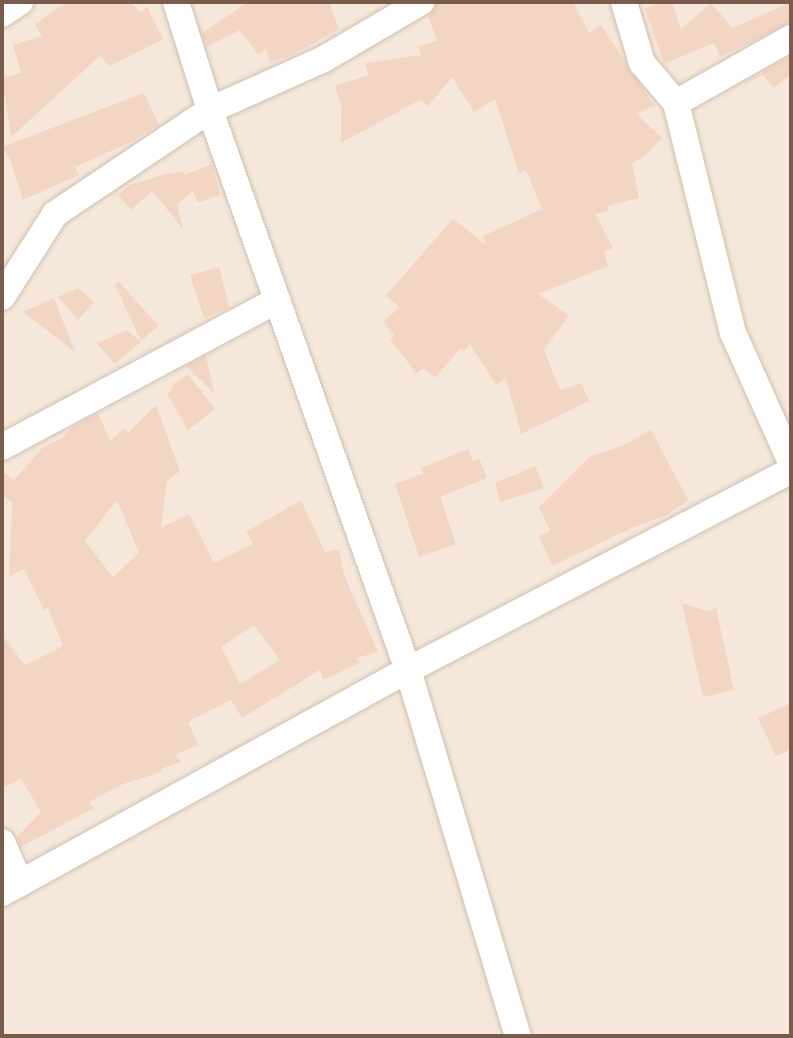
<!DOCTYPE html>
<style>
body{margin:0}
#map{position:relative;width:793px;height:1038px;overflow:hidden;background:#fdf6ec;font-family:"Nunito Sans",sans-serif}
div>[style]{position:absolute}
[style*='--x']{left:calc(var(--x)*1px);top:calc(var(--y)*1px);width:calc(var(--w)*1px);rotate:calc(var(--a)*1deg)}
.residential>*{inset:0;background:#f5e8da;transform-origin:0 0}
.building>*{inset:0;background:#f3d5c3}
.roads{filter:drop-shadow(0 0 2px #d1beb0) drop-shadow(0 0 2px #d1beb0)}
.minor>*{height:26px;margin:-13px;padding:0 13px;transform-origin:13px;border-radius:13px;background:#fff}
span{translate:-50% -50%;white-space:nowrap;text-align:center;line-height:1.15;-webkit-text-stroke:5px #fffaf3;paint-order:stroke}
.frame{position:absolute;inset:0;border:4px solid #7a5c4d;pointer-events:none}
</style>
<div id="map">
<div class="residential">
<i style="left:2px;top:2px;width:789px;height:1034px"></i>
</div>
<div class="building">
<i style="clip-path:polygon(67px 2px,130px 2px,141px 12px,147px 6px,163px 39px,110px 66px,100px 56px,11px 137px,2px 78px,21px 73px,13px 45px,42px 36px,35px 24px)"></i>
<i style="clip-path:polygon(248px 2px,329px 2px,339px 29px,290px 56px,270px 62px,266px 49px,258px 55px,240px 30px,207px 47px,202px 33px)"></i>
<i style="clip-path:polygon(437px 2px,573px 2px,589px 33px,601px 25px,654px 105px,637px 114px,662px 138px,644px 157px,632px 163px,639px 198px,608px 206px,609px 211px,595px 214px,613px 248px,604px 252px,608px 266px,538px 294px,569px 315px,544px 350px,560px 390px,581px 383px,589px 401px,521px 434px,506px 378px,496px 385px,470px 344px,464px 351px,461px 348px,435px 378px,424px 368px,416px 373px,390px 339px,394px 335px,383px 322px,400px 307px,386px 295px,453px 219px,486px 245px,483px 236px,542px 209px,526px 170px,519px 173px,495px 99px,474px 112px,452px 77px,428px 106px,420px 100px,341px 143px,341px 106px,335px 86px,369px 75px,365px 63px,421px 55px,418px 46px,437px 41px,428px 16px)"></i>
<i style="clip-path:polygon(662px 2px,672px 2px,681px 29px,711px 3px,733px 28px,791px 2px,791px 22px,720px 57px,714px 43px,664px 64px,645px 8px)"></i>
<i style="clip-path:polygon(791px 56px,791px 74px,773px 88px,763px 75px,746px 82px)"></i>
<i style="clip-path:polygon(144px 93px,159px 125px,129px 143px,75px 167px,79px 175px,23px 200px,10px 159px,2px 147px)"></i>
<i style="clip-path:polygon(212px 164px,220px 195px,198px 203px,193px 191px,177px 204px,183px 229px,152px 191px,131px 210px,118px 195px,130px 185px,172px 172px,170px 174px,183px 171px,184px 175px)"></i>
<i style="clip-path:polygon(219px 267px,229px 308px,204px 318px,190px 275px)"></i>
<i style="clip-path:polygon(119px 282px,159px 326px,141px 341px,115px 285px)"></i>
<i style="clip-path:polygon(78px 288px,94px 302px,78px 320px,58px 297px)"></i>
<i style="clip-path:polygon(54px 298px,75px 352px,23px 312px)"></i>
<i style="clip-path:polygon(127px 330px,141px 342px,115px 364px,97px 343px)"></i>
<i style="clip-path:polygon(206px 356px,214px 393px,186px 366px)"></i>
<i style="clip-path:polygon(188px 374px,215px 409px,188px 430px,167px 394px,173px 388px,171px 386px)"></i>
<i style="clip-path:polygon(evenodd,156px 405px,180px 471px,167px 481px,161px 528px,189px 514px,214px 563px,253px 544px,246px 532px,301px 500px,325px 552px,339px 549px,344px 575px,378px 652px,357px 658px,360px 663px,323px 680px,320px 670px,242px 718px,231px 700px,188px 722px,198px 745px,176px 754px,180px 762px,161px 769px,162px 772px,123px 784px,89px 802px,94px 808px,21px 847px,17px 837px,41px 812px,21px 779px,2px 788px,2px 635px,25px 665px,63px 646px,48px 608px,44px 610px,24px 569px,9px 577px,12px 503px,2px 495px,2px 471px,14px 480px,43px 447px,62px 438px,73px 427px,98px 413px,110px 441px,124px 428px,128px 433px,156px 405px,117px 500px,139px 553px,113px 577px,85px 541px,117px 500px,156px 405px,254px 625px,280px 660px,240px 684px,221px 647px,254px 625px)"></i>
<i style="clip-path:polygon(651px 430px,688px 500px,667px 515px,632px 528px,552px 566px,539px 536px,550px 531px,539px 507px,589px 457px,624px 445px)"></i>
<i style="clip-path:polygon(468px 449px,473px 461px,479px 458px,487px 478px,440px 497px,456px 544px,419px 557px,395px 484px,423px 474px,421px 468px)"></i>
<i style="clip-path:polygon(535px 466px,544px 488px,500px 502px,495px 483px)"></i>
<i style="clip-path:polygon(682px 603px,707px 611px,716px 608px,734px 690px,703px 697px)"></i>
<i style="clip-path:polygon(791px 703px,791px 749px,776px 756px,758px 718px)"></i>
</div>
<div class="roads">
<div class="minor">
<i style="--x:176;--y:2;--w:120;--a:72.5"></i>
<i style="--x:212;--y:116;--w:588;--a:70.52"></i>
<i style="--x:408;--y:670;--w:382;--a:73.3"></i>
<i style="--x:624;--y:2;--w:64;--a:73.6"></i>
<i style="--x:642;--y:63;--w:52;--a:49.6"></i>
<i style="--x:676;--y:103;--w:237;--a:76.1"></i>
<i style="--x:733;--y:333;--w:141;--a:65.8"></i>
<i style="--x:2;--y:14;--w:22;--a:-34"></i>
<i style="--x:676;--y:103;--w:132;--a:-29.5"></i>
<i style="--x:2;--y:297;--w:98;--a:-57.4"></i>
<i style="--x:55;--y:214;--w:187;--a:-33.9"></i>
<i style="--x:210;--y:110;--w:125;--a:-24.1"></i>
<i style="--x:324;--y:59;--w:113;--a:-30.4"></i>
<i style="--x:2;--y:447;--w:312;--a:-28.1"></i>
<i style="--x:2;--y:842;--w:45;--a:66.3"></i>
<i style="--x:2;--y:893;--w:463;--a:-28.8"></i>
<i style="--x:408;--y:670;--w:432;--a:-27.5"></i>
</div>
</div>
<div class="frame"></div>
</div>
